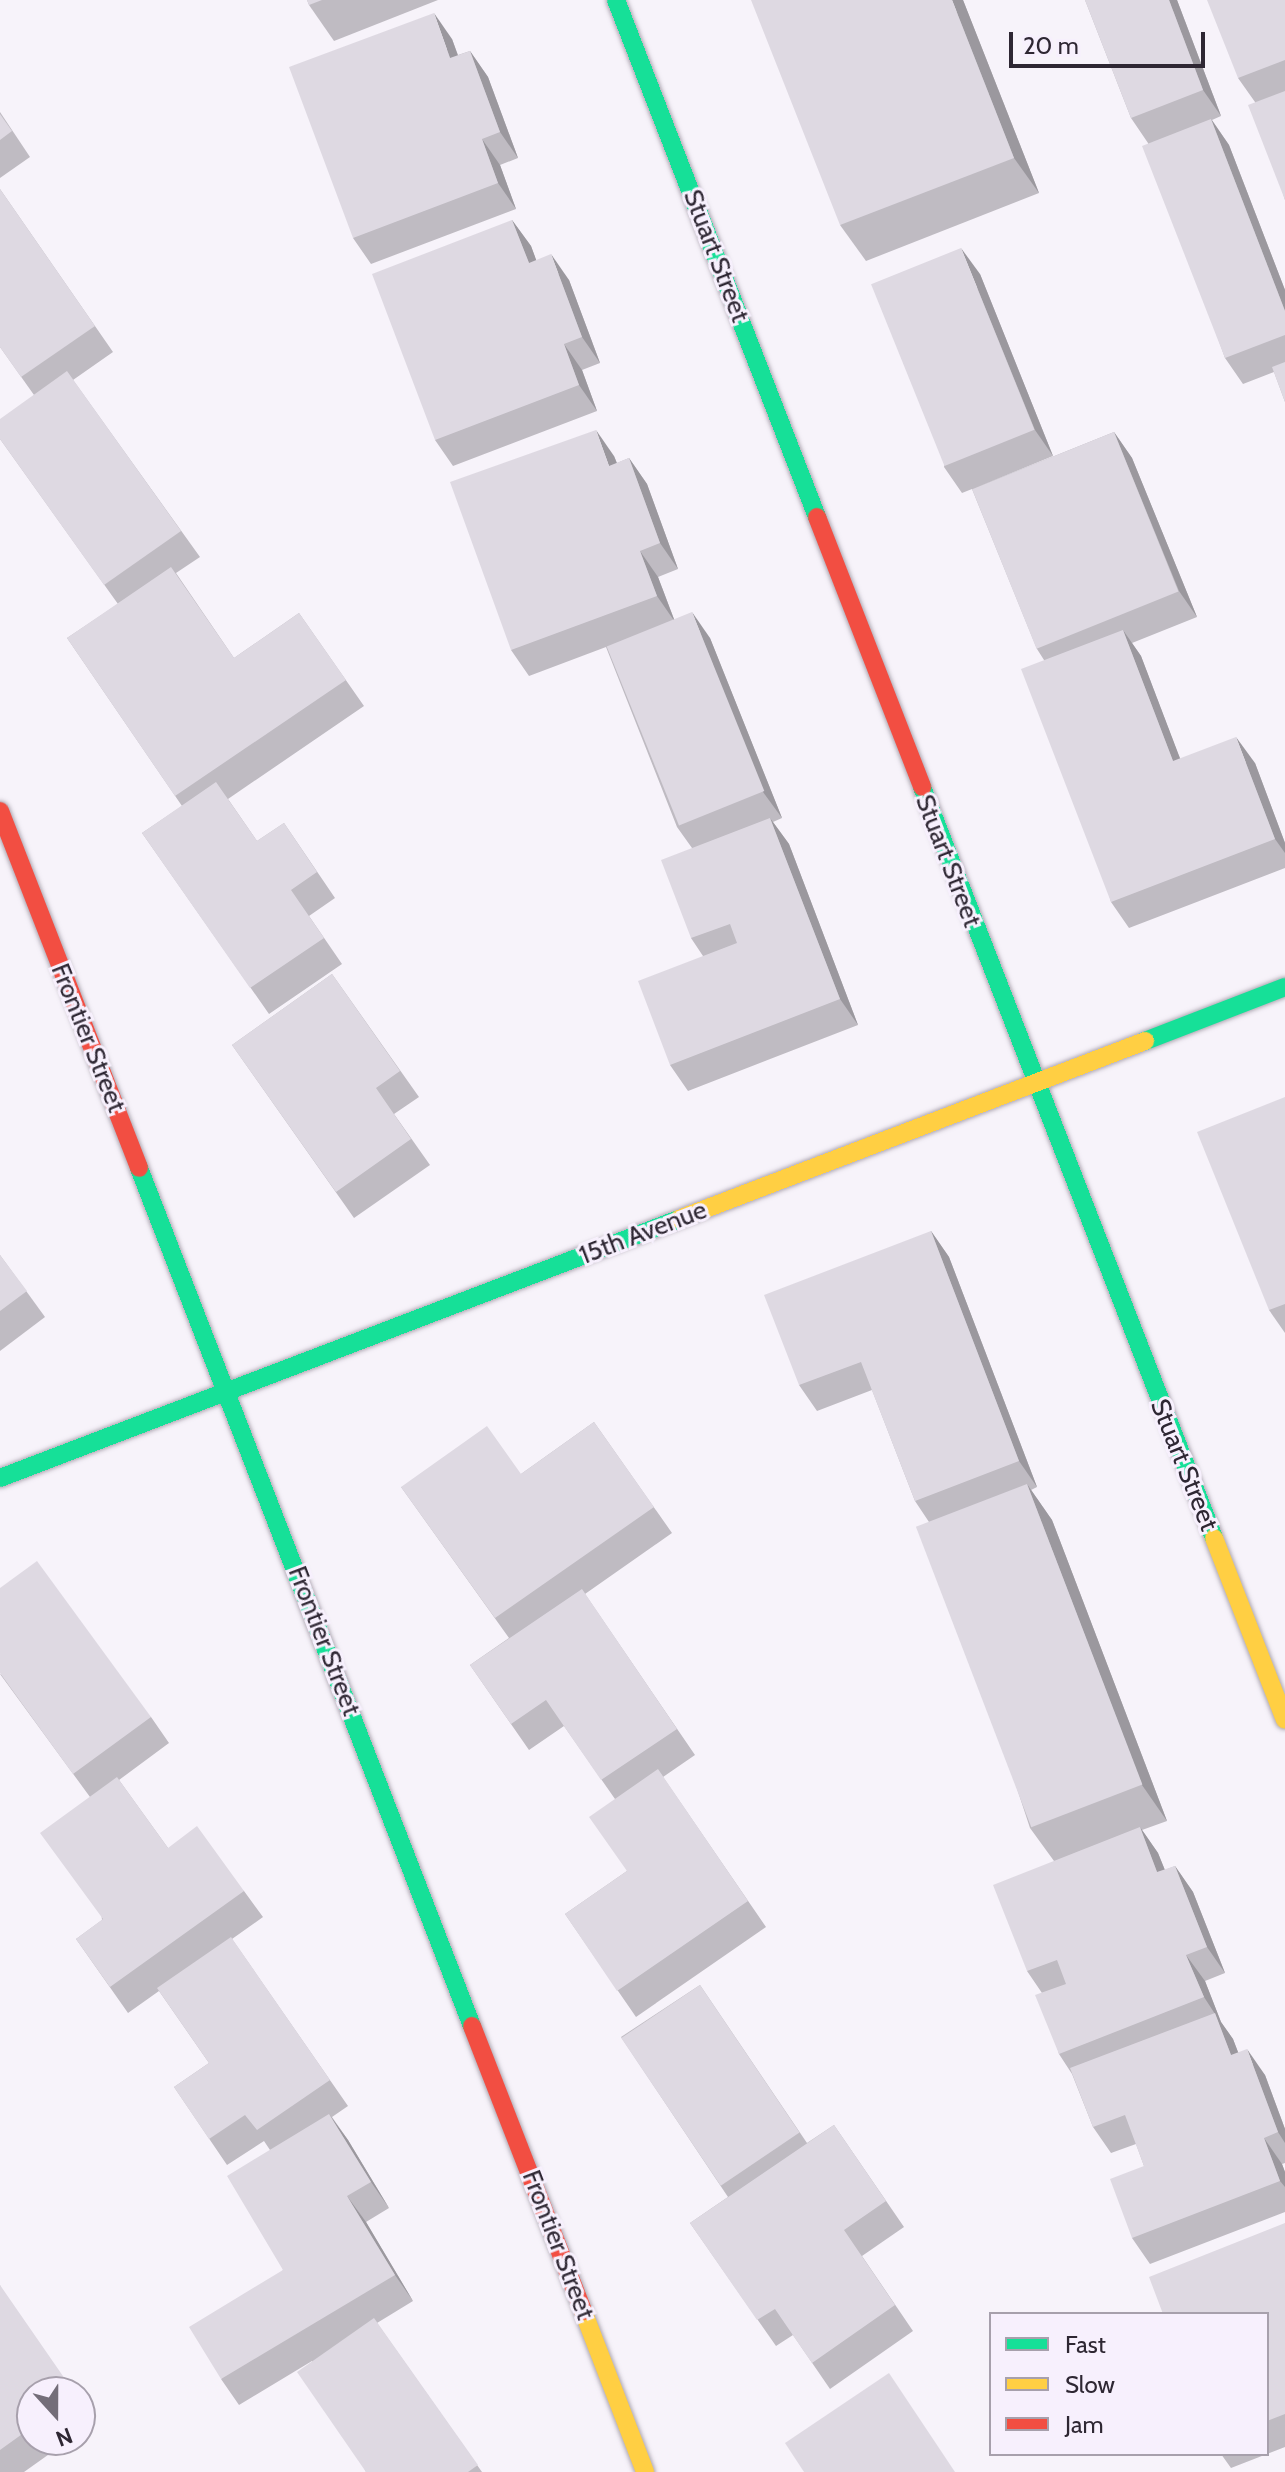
<!DOCTYPE html>
<style>
body{margin:0}
#map{position:relative;width:1285px;height:2472px;overflow:hidden;background:#f7f3fa;font-family:Cabin,sans-serif}
div>[style]{position:absolute}
[style*='--x']{left:calc(var(--x)*1px);top:calc(var(--y)*1px);width:calc(var(--w)*1px);rotate:calc(var(--a)*1deg)}
.roads{filter:drop-shadow(0 0 2px #b0aab4) drop-shadow(0 0 2px #b0aab4)}
.fast>*{height:18px;margin:-9px;padding:0 9px;transform-origin:9px;border-radius:9px;background:#16e098}
.slow>*{height:18px;margin:-9px;padding:0 9px;transform-origin:9px;border-radius:9px;background:#ffcf43}
.jam>*{height:18px;margin:-9px;padding:0 9px;transform-origin:9px;border-radius:9px;background:#f24e42}
.wall>*{inset:0;background:#bfbbc2}
.shaded-wall>*{inset:0;background:#9b989e}
.building>*{inset:0;background:#ded9e2;transform-origin:0 0}
span{translate:-50% -50%;white-space:nowrap;text-align:center;line-height:1.15;-webkit-text-stroke:6px #f7f0fd;paint-order:stroke}
.street-label{font-size:26px;color:#2e2733}
.legend{position:absolute;left:989px;top:2312px;width:280px;height:144px;box-sizing:border-box;background:#f7f0fd;border:2px solid #a7a0ac;margin:0;padding:10px 14px;list-style:none;font-size:24px;color:#2e2733}
.legend li{display:flex;align-items:center;gap:16px;height:40px}
.legend b{width:40px;border:2px solid #a7a0ac}
.north{position:absolute;left:16px;top:2376px;width:80px;height:80px;box-sizing:border-box;background:#f7f0fd;border:2px solid #a7a0ac;border-radius:50%;rotate:159deg;font-size:22px;font-weight:700;line-height:32px;text-align:center;color:#2e2733}
.north::after{content:'';display:block;margin:auto;width:28px;height:36px;background:#746e79;clip-path:polygon(50% 0,100% 100%,50% 72%,0 100%)}
.scale{position:absolute;left:1009px;top:32px;width:196px;height:36px;box-sizing:border-box;border:4px solid #2e2733;border-top:0;padding-left:10px;font-size:24px;line-height:28px;white-space:nowrap;color:#2e2733;-webkit-text-stroke:6px #f7f0fd;paint-order:stroke}
</style>
<div id="map">
<div class="roads">
<div class="fast">
<i style="--x:616;--y:0;--w:555;--a:68.75"></i>
<i style="--x:922;--y:787;--w:806;--a:68.75"></i>
<i style="--x:1145;--y:1041;--w:150;--a:-21.1"></i>
<i style="--x:139;--y:1168;--w:920;--a:68.79"></i>
<i style="--x:0;--y:1478;--w:727;--a:-20.88"></i>
</div>
<div class="slow">
<i style="--x:679;--y:1219;--w:499;--a:-20.9"></i>
<i style="--x:1214;--y:1538;--w:195;--a:68.7"></i>
<i style="--x:583;--y:2311;--w:173;--a:68.9"></i>
</div>
<div class="jam">
<i style="--x:817;--y:517;--w:290;--a:68.7"></i>
<i style="--x:0;--y:811;--w:383;--a:68.7"></i>
<i style="--x:472;--y:2026;--w:306;--a:68.7"></i>
</div>
</div>
<div class="wall">
<i style="clip-path:polygon(307px 0,438px 0,334px 41px,309px 5px)"></i>
<i style="clip-path:polygon(963px 0,1039px 193px,866px 261px,840px 225px)"></i>
<i style="clip-path:polygon(1085px 0,1177px 0,1221px 116px,1212px 120px,1229px 145px,1285px 290px,1285px 402px,1274px 372px,1243px 384px,1225px 358px,1148px 143px,1131px 118px)"></i>
<i style="clip-path:polygon(1285px 0,1285px 200px,1255px 102px,1238px 78px)"></i>
<i style="clip-path:polygon(452px 39px,458px 55px,470px 51px,488px 77px,518px 158px,500px 165px,516px 209px,371px 264px,353px 238px)"></i>
<i style="clip-path:polygon(0 112px,30px 157px,0 178px)"></i>
<i style="clip-path:polygon(0 189px,113px 352px,73px 380px,200px 557px,176px 573px,234px 658px,299px 613px,364px 706px,228px 799px,257px 841px,284px 823px,335px 898px,309px 916px,342px 964px,269px 1014px,142px 833px,182px 806px,67px 638px,118px 604px,0 439px,34px 395px,0 347px)"></i>
<i style="clip-path:polygon(512px 220px,531px 246px,536px 260px,569px 280px,600px 363px,582px 370px,597px 411px,453px 466px,435px 440px)"></i>
<i style="clip-path:polygon(980px 274px,1053px 456px,975px 488px,1114px 432px,1132px 458px,1197px 617px,1132px 643px,1141px 656px,1180px 759px,1255px 763px,1285px 843px,1285px 868px,1129px 928px,1111px 902px,1044px 660px,1037px 649px,972px 489px,962px 493px,944px 467px)"></i>
<i style="clip-path:polygon(614px 456px,617px 463px,629px 458px,647px 484px,678px 569px,658px 577px,674px 619px,710px 638px,782px 818px,773px 822px,789px 844px,858px 1025px,688px 1091px,670px 1065px,703px 956px,691px 938px,692px 848px,677px 827px,606px 647px,529px 676px,511px 650px)"></i>
<i style="clip-path:polygon(332px 974px,419px 1097px,394px 1114px,430px 1165px,354px 1218px,232px 1045px)"></i>
<i style="clip-path:polygon(1285px 1097px,1285px 1333px,1269px 1310px)"></i>
<i style="clip-path:polygon(931px 1231px,949px 1257px,1037px 1487px,1031px 1490px,1052px 1520px,1167px 1821px,1142px 1830px,1158px 1853px,1165px 1870px,1175px 1866px,1193px 1892px,1225px 1973px,1205px 1981px,1221px 2022px,1233px 2039px,1238px 2052px,1265px 2075px,1285px 2129px,1285px 2163px,1282px 2164px,1285px 2172px,1285px 2212px,1150px 2264px,1132px 2238px,1144px 2166px,1136px 2144px,1111px 2153px,1093px 2127px,1072px 2074px,1059px 2054px,1042px 1993px,1027px 1971px,1054px 1861px,1030px 1828px,929px 1522px,915px 1501px,872px 1390px,817px 1411px,799px 1385px)"></i>
<i style="clip-path:polygon(0 1255px,45px 1317px,0 1351px)"></i>
<i style="clip-path:polygon(594px 1422px,672px 1533px,585px 1594px,695px 1755px,663px 1777px,766px 1927px,636px 2017px,565px 1914px,627px 1871px,615px 1799px,564px 1726px,529px 1750px,470px 1665px,509px 1638px,401px 1487px,521px 1474px)"></i>
<i style="clip-path:polygon(0 1674px,151px 1717px,169px 1743px,119px 1780px,168px 1848px,244px 1891px,263px 1917px,232px 1939px,348px 2106px,332px 2117px,348px 2140px,389px 2208px,366px 2222px,413px 2301px,377px 2323px,482px 2472px,366px 2472px,312px 2361px,239px 2405px,221px 2379px,283px 2270px,270px 2150px,264px 2141px,227px 2165px,174px 2087px,209px 2063px,159px 1991px,128px 2013px,76px 1939px,102px 1920px,90px 1797px)"></i>
<i style="clip-path:polygon(700px 1985px,807px 2143px,834px 2125px,904px 2227px,862px 2256px,913px 2331px,830px 2389px,793px 2335px,776px 2346px,690px 2223px,728px 2197px,621px 2037px)"></i>
<i style="clip-path:polygon(1285px 2223px,1285px 2447px,1231px 2468px,1221px 2454px,1267px 2454px,1267px 2314px)"></i>
<i style="clip-path:polygon(0 2285px,32px 2392px,32px 2440px,69px 2440px,24px 2472px,0 2472px)"></i>
<i style="clip-path:polygon(80px 2400px,95px 2422px,80px 2432px)"></i>
</div>
<div class="shaded-wall">
<i style="clip-path:polygon(952px 0,963px 0,1039px 193px,1014px 158px)"></i>
<i style="clip-path:polygon(1169px 0,1177px 0,1221px 116px,1203px 90px)"></i>
<i style="clip-path:polygon(434px 13px,452px 39px,468px 84px,450px 58px)"></i>
<i style="clip-path:polygon(470px 51px,488px 77px,518px 158px,500px 132px)"></i>
<i style="clip-path:polygon(1211px 119px,1229px 145px,1285px 290px,1285px 311px)"></i>
<i style="clip-path:polygon(482px 139px,500px 165px,516px 209px,498px 183px)"></i>
<i style="clip-path:polygon(512px 220px,531px 246px,547px 289px,529px 263px)"></i>
<i style="clip-path:polygon(961px 248px,980px 274px,1053px 456px,1035px 430px)"></i>
<i style="clip-path:polygon(551px 254px,569px 280px,600px 363px,582px 337px)"></i>
<i style="clip-path:polygon(564px 344px,582px 370px,597px 411px,579px 385px)"></i>
<i style="clip-path:polygon(596px 430px,614px 456px,628px 492px,609px 466px)"></i>
<i style="clip-path:polygon(1114px 432px,1132px 458px,1197px 617px,1179px 591px)"></i>
<i style="clip-path:polygon(629px 458px,647px 484px,678px 569px,660px 543px)"></i>
<i style="clip-path:polygon(640px 551px,658px 577px,675px 622px,657px 596px)"></i>
<i style="clip-path:polygon(692px 612px,710px 638px,782px 818px,763px 792px)"></i>
<i style="clip-path:polygon(1123px 630px,1141px 656px,1191px 787px,1173px 761px)"></i>
<i style="clip-path:polygon(1236px 737px,1255px 763px,1285px 843px,1285px 853px,1275px 839px)"></i>
<i style="clip-path:polygon(770px 818px,789px 844px,858px 1025px,840px 999px)"></i>
<i style="clip-path:polygon(931px 1231px,949px 1257px,1037px 1487px,1019px 1461px)"></i>
<i style="clip-path:polygon(1027px 1484px,1052px 1520px,1167px 1821px,1142px 1785px)"></i>
<i style="clip-path:polygon(1140px 1827px,1158px 1853px,1176px 1898px,1157px 1872px)"></i>
<i style="clip-path:polygon(1175px 1866px,1193px 1892px,1225px 1973px,1207px 1947px)"></i>
<i style="clip-path:polygon(1186px 1955px,1205px 1981px,1221px 2022px,1233px 2039px,1249px 2081px,1231px 2055px,1215px 2014px,1204px 1997px)"></i>
<i style="clip-path:polygon(1247px 2049px,1265px 2075px,1285px 2129px,1285px 2143px,1278px 2132px)"></i>
<i style="clip-path:polygon(329px 2114px,348px 2140px,389px 2208px,371px 2182px)"></i>
<i style="clip-path:polygon(1264px 2138px,1282px 2164px,1285px 2172px,1285px 2187px,1280px 2181px)"></i>
<i style="clip-path:polygon(347px 2196px,366px 2222px,413px 2301px,395px 2275px)"></i>
</div>
<div class="building">
<i style="clip-path:polygon(307px 0,322px 0,309px 5px)"></i>
<i style="clip-path:polygon(751px 0,952px 0,1014px 158px,840px 225px)"></i>
<i style="clip-path:polygon(1085px 0,1169px 0,1203px 90px,1131px 118px)"></i>
<i style="clip-path:polygon(1207px 0,1285px 0,1285px 60px,1238px 78px)"></i>
<i style="clip-path:polygon(434px 13px,450px 58px,470px 51px,500px 132px,482px 139px,498px 183px,353px 238px,289px 67px)"></i>
<i style="clip-path:polygon(1285px 91px,1285px 200px,1248px 105px)"></i>
<i style="clip-path:polygon(0 114px,12px 131px,0 140px)"></i>
<i style="clip-path:polygon(1211px 119px,1285px 311px,1285px 335px,1225px 358px,1142px 146px)"></i>
<i style="clip-path:polygon(0 189px,95px 326px,21px 377px,0 347px)"></i>
<i style="clip-path:polygon(512px 220px,529px 263px,551px 254px,582px 337px,564px 344px,579px 385px,435px 440px,372px 274px)"></i>
<i style="left:961px;top:248px;width:196px;height:97px;rotate:68deg"></i>
<i style="clip-path:polygon(1285px 362px,1285px 402px,1272px 367px)"></i>
<i style="clip-path:polygon(67px 371px,181px 531px,104px 585px,0 439px,0 419px)"></i>
<i style="clip-path:polygon(596px 430px,609px 466px,629px 458px,660px 543px,640px 551px,657px 596px,511px 650px,450px 482px)"></i>
<i style="left:1114px;top:432px;width:172px;height:153px;rotate:68deg"></i>
<i style="clip-path:polygon(171px 567px,234px 658px,299px 613px,346px 680px,175px 796px,67px 638px)"></i>
<i style="left:692px;top:612px;width:193px;height:92px;rotate:68deg"></i>
<i style="clip-path:polygon(1123px 630px,1173px 761px,1236px 737px,1275px 839px,1111px 902px,1021px 669px)"></i>
<i style="clip-path:polygon(216px 782px,257px 841px,284px 823px,317px 872px,291px 890px,324px 938px,250px 988px,142px 833px)"></i>
<i style="clip-path:polygon(770px 818px,840px 999px,670px 1065px,638px 981px,737px 943px,730px 924px,691px 938px,661px 860px)"></i>
<i style="clip-path:polygon(332px 974px,400px 1071px,376px 1088px,411px 1139px,336px 1192px,232px 1045px)"></i>
<i style="clip-path:polygon(1285px 1097px,1285px 1304px,1269px 1310px,1197px 1132px)"></i>
<i style="clip-path:polygon(931px 1231px,1019px 1461px,915px 1501px,861px 1362px,799px 1385px,764px 1295px)"></i>
<i style="clip-path:polygon(0 1255px,27px 1291px,0 1311px)"></i>
<i style="clip-path:polygon(594px 1422px,654px 1507px,495px 1618px,401px 1487px,487px 1426px,521px 1474px)"></i>
<i style="left:1027px;top:1484px;width:322px;height:119px;rotate:69deg"></i>
<i style="clip-path:polygon(37px 1561px,151px 1717px,73px 1774px,0 1673px,0 1588px)"></i>
<i style="clip-path:polygon(582px 1589px,677px 1729px,601px 1780px,546px 1700px,511px 1724px,470px 1665px)"></i>
<i style="clip-path:polygon(658px 1769px,748px 1901px,617px 1991px,565px 1914px,627px 1871px,589px 1817px)"></i>
<i style="clip-path:polygon(117px 1777px,168px 1848px,197px 1826px,244px 1891px,110px 1987px,76px 1939px,103px 1919px,40px 1833px)"></i>
<i style="clip-path:polygon(1140px 1827px,1157px 1872px,1175px 1866px,1207px 1947px,1186px 1955px,1204px 1997px,1059px 2054px,1035px 1995px,1066px 1984px,1057px 1960px,1027px 1971px,993px 1885px)"></i>
<i style="clip-path:polygon(231px 1937px,330px 2080px,257px 2130px,245px 2115px,209px 2139px,174px 2087px,209px 2063px,157px 1988px)"></i>
<i style="left:700px;top:1985px;width:178px;height:95px;rotate:56deg"></i>
<i style="clip-path:polygon(1215px 2013px,1231px 2055px,1247px 2049px,1278px 2132px,1264px 2138px,1280px 2181px,1132px 2238px,1110px 2179px,1144px 2166px,1125px 2115px,1093px 2127px,1070px 2068px)"></i>
<i style="clip-path:polygon(329px 2114px,371px 2182px,347px 2196px,395px 2275px,221px 2379px,189px 2327px,283px 2270px,227px 2176px)"></i>
<i style="clip-path:polygon(834px 2125px,886px 2201px,844px 2230px,895px 2305px,812px 2363px,775px 2309px,757px 2320px,690px 2223px)"></i>
<i style="clip-path:polygon(1285px 2223px,1285px 2414px,1267px 2421px,1267px 2314px,1163px 2314px,1149px 2277px)"></i>
<i style="clip-path:polygon(0 2285px,74px 2392px,32px 2392px,32px 2427px,0 2450px)"></i>
<i style="clip-path:polygon(374px 2318px,478px 2465px,468px 2472px,366px 2472px,297px 2372px)"></i>
<i style="clip-path:polygon(889px 2373px,955px 2472px,804px 2472px,785px 2443px)"></i>
</div>
<div class="street-label">
<span style="left:716px;top:256px;rotate:69deg">Stuart Street</span>
<span style="left:948px;top:861px;rotate:69deg">Stuart Street</span>
<span style="left:88px;top:1038px;rotate:68deg">Frontier Street</span>
<span style="left:643px;top:1233px;rotate:-21deg">15th Avenue</span>
<span style="left:1184px;top:1465px;rotate:68deg">Stuart Street</span>
<span style="left:324px;top:1641px;rotate:69deg">Frontier Street</span>
<span style="left:558px;top:2245px;rotate:69deg">Frontier Street</span>
</div>
<ul class="legend">
<li><b style="height:10px;background:#16e098"></b>Fast</li>
<li><b style="height:10px;background:#ffcf43"></b>Slow</li>
<li><b style="height:10px;background:#f24e42"></b>Jam</li>
</ul>
<div class="north">N</div>
<div class="scale">20 m</div>
</div>
